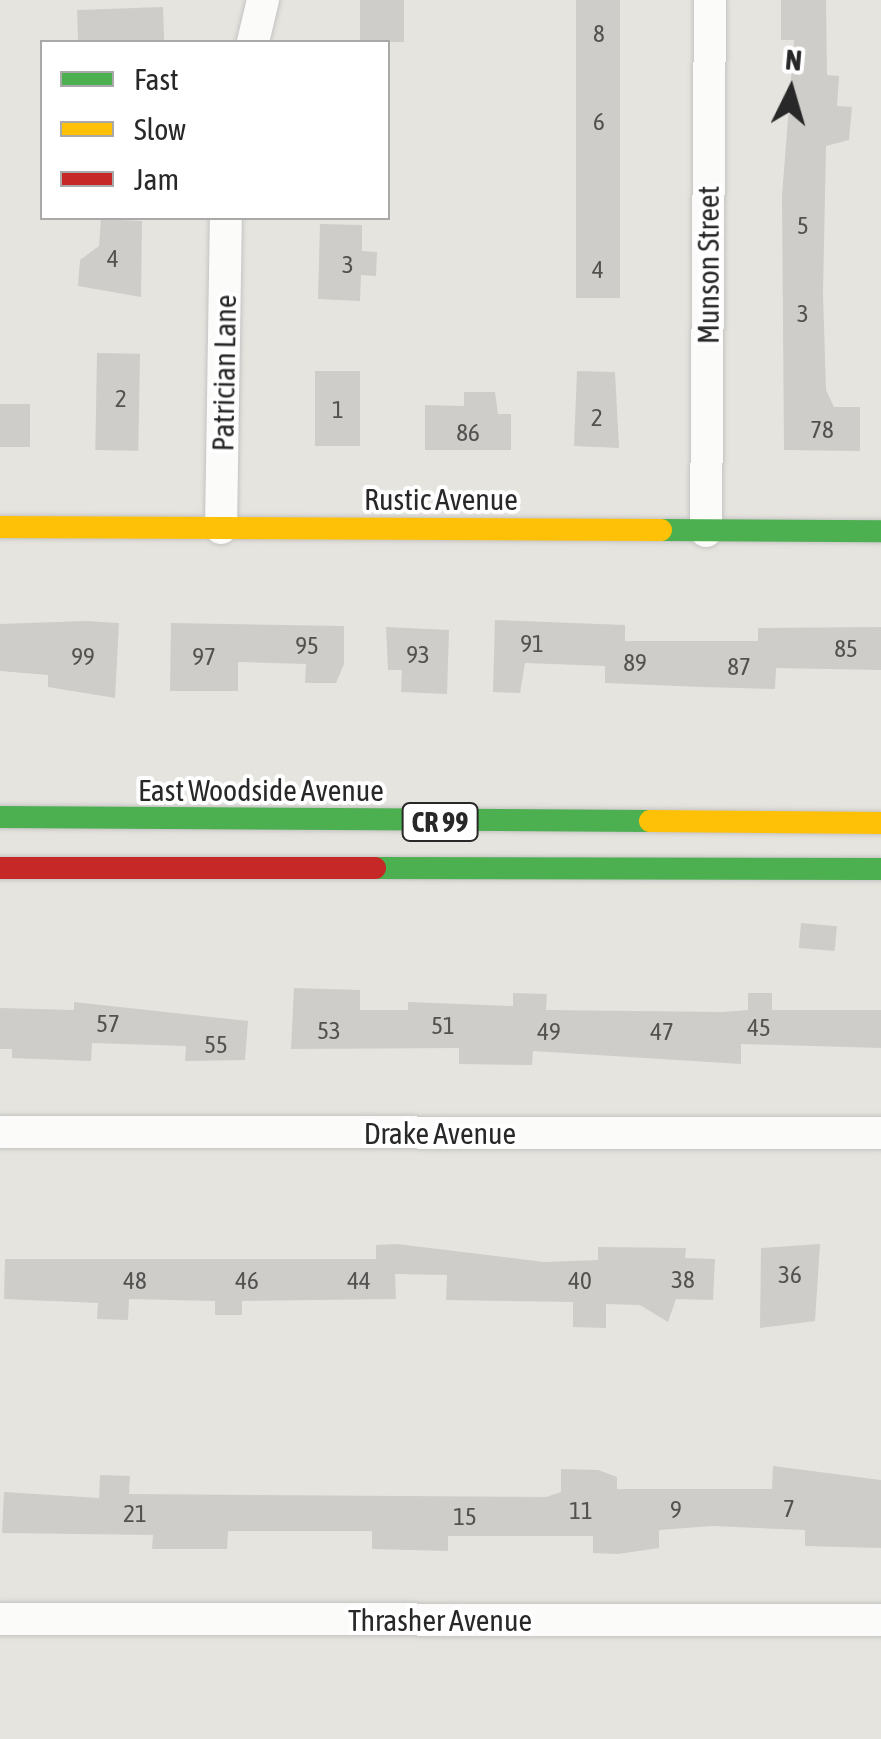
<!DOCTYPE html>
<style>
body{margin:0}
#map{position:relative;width:881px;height:1739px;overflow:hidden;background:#e6e4de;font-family:"Asap Condensed",sans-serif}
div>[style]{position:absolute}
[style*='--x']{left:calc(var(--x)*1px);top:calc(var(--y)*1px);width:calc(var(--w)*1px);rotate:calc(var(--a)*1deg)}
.building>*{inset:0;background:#cfcdc9;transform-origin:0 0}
.roads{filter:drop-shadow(0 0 2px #c4c3c3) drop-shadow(0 0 2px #c4c3c3)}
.street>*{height:32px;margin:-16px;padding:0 16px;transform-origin:16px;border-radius:16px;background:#fbfbfa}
.fast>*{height:22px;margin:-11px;padding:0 11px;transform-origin:11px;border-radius:11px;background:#4caf50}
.slow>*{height:22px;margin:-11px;padding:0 11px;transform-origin:11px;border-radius:11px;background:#ffc107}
.jam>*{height:22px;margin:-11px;padding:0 11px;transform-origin:11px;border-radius:11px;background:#c62828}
span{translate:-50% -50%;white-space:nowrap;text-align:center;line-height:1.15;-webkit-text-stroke:8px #fff;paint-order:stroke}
.number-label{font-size:25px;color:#525251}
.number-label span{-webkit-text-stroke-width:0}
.shield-label span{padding:2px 8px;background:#fff;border:2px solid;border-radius:8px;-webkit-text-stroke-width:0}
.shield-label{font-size:28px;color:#282828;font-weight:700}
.street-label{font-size:30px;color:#282828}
.legend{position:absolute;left:40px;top:40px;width:350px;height:180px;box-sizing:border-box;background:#fff;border:2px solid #a9a9a9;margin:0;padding:12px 18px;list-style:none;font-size:30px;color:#282828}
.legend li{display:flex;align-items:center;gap:20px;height:50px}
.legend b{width:50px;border:2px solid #a9a9a9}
.north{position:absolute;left:741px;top:40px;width:100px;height:100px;-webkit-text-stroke:8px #fff;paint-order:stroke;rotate:5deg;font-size:28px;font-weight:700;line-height:40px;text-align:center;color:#282828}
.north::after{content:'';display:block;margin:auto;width:35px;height:45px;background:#282828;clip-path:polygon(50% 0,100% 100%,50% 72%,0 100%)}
</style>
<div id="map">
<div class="building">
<i style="left:360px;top:0;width:44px;height:42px"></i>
<i style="left:576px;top:0;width:44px;height:298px"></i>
<i style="clip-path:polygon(781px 0,826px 0,827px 75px,839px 76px,837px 106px,852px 107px,849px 140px,826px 146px,823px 293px,826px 390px,834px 407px,860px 407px,860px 451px,784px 450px,782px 196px,794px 40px,781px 40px)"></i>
<i style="left:163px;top:7px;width:35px;height:86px;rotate:88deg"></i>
<i style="clip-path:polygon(101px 219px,142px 221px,141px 297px,78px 286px,80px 260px,99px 246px)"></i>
<i style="clip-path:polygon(320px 224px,362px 225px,362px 251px,377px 252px,376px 276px,361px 275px,360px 301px,318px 299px)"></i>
<i style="left:97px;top:353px;width:43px;height:97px;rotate:1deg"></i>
<i style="left:360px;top:371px;width:75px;height:45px;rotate:90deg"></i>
<i style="clip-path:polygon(577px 371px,615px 372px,619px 448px,574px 446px)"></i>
<i style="clip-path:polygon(464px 392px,495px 392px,498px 414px,511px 414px,511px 450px,425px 450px,425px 405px,464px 406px)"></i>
<i style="left:0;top:404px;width:30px;height:43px"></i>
<i style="clip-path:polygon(495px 620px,625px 625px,625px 641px,758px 641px,758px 628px,881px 627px,881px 670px,776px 668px,775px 689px,702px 687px,605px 683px,605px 666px,525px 663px,520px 693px,493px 692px)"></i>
<i style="clip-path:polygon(86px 621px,119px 623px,115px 698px,48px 687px,48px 675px,0 671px,0 624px)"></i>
<i style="clip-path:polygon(171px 623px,344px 626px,344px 664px,336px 683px,305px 683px,306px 664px,238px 662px,238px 691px,170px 691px)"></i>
<i style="clip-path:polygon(386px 627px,449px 630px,447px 694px,401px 692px,402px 670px,388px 670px)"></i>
<i style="left:801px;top:923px;width:36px;height:25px;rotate:5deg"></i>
<i style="clip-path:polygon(294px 988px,360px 990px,360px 1010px,408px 1010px,408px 1002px,513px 1006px,513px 993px,547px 994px,546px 1010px,723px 1012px,748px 1010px,748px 993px,772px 993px,772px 1010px,881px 1010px,881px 1048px,741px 1044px,741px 1064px,533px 1051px,532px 1065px,459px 1064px,459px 1048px,291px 1049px)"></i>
<i style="clip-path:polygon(74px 1002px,248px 1021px,245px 1060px,185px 1061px,186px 1046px,92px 1043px,91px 1061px,12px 1058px,12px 1049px,0 1049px,0 1008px,74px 1010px)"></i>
<i style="clip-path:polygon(397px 1244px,544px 1262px,598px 1260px,598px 1247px,686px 1248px,685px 1258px,715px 1259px,713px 1300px,676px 1299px,668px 1322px,640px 1305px,606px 1304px,606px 1328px,573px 1327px,573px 1302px,446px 1300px,447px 1275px,395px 1274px,396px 1299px,242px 1301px,242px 1315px,215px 1315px,215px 1301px,129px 1299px,128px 1320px,97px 1319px,98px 1303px,4px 1299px,5px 1259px,376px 1259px,376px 1245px)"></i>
<i style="clip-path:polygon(820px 1244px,815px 1321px,760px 1328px,761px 1248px)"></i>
<i style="clip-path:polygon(773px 1466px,881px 1480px,881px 1548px,805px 1546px,805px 1530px,712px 1526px,659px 1530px,659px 1548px,618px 1554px,593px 1553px,593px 1536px,448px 1536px,448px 1551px,372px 1549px,372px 1531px,228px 1531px,227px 1549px,152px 1549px,153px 1535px,2px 1533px,4px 1492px,99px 1498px,100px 1475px,130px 1476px,129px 1494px,546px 1497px,561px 1492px,561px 1469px,598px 1470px,617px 1477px,617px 1489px,772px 1489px)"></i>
</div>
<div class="roads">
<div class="street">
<i style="--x:253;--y:42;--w:43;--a:-76.6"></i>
<i style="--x:221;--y:528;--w:310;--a:-89.1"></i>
<i style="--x:706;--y:531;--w:531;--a:-89.57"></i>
<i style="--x:0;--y:1132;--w:881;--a:0.07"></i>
<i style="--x:0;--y:1619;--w:881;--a:0.07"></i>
</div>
<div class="fast">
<i style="--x:661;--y:530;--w:220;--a:0.3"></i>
<i style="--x:0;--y:817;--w:650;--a:0.35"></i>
<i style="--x:375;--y:868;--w:506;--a:0.11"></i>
</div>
<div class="slow">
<i style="--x:0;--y:527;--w:661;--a:0.26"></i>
<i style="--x:650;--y:821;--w:231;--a:0.5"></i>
</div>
<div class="jam">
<i style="--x:0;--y:868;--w:375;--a:0"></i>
</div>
</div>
<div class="number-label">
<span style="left:599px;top:33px">8</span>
<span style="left:599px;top:121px">6</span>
<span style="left:803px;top:225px">5</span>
<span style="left:113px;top:258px">4</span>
<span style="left:348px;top:264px">3</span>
<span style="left:598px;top:269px">4</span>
<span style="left:803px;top:313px">3</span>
<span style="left:121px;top:398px">2</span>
<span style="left:338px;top:409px">1</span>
<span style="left:597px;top:417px">2</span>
<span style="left:822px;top:429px">78</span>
<span style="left:468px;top:432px">86</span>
<span style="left:532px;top:643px">91</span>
<span style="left:307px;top:645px">95</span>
<span style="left:846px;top:648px">85</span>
<span style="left:418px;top:654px">93</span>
<span style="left:83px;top:656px">99</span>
<span style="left:204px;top:656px">97</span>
<span style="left:635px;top:662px">89</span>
<span style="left:739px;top:666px">87</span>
<span style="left:108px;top:1023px">57</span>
<span style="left:443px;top:1025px">51</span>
<span style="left:759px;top:1027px">45</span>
<span style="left:329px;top:1030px">53</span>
<span style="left:549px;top:1031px">49</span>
<span style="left:662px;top:1031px">47</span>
<span style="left:216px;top:1044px">55</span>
<span style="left:790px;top:1274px">36</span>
<span style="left:683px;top:1279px">38</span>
<span style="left:135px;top:1280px">48</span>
<span style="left:247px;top:1280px">46</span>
<span style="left:359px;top:1280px">44</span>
<span style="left:580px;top:1280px">40</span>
<span style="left:789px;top:1508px">7</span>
<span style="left:676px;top:1509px">9</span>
<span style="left:581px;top:1510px">11</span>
<span style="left:135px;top:1513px">21</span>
<span style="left:465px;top:1516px">15</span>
</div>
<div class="shield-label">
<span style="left:440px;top:822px">CR 99</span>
</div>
<div class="street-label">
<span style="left:708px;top:265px;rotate:-90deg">Munson Street</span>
<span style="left:224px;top:373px;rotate:-89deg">Patrician Lane</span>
<span style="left:441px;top:499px">Rustic Avenue</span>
<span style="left:261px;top:790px">East Woodside Avenue</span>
<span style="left:440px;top:1133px">Drake Avenue</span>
<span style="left:440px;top:1620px">Thrasher Avenue</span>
</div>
<ul class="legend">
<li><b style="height:12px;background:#4caf50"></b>Fast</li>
<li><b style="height:12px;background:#ffc107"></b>Slow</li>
<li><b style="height:12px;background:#c62828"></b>Jam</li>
</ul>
<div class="north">N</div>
</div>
